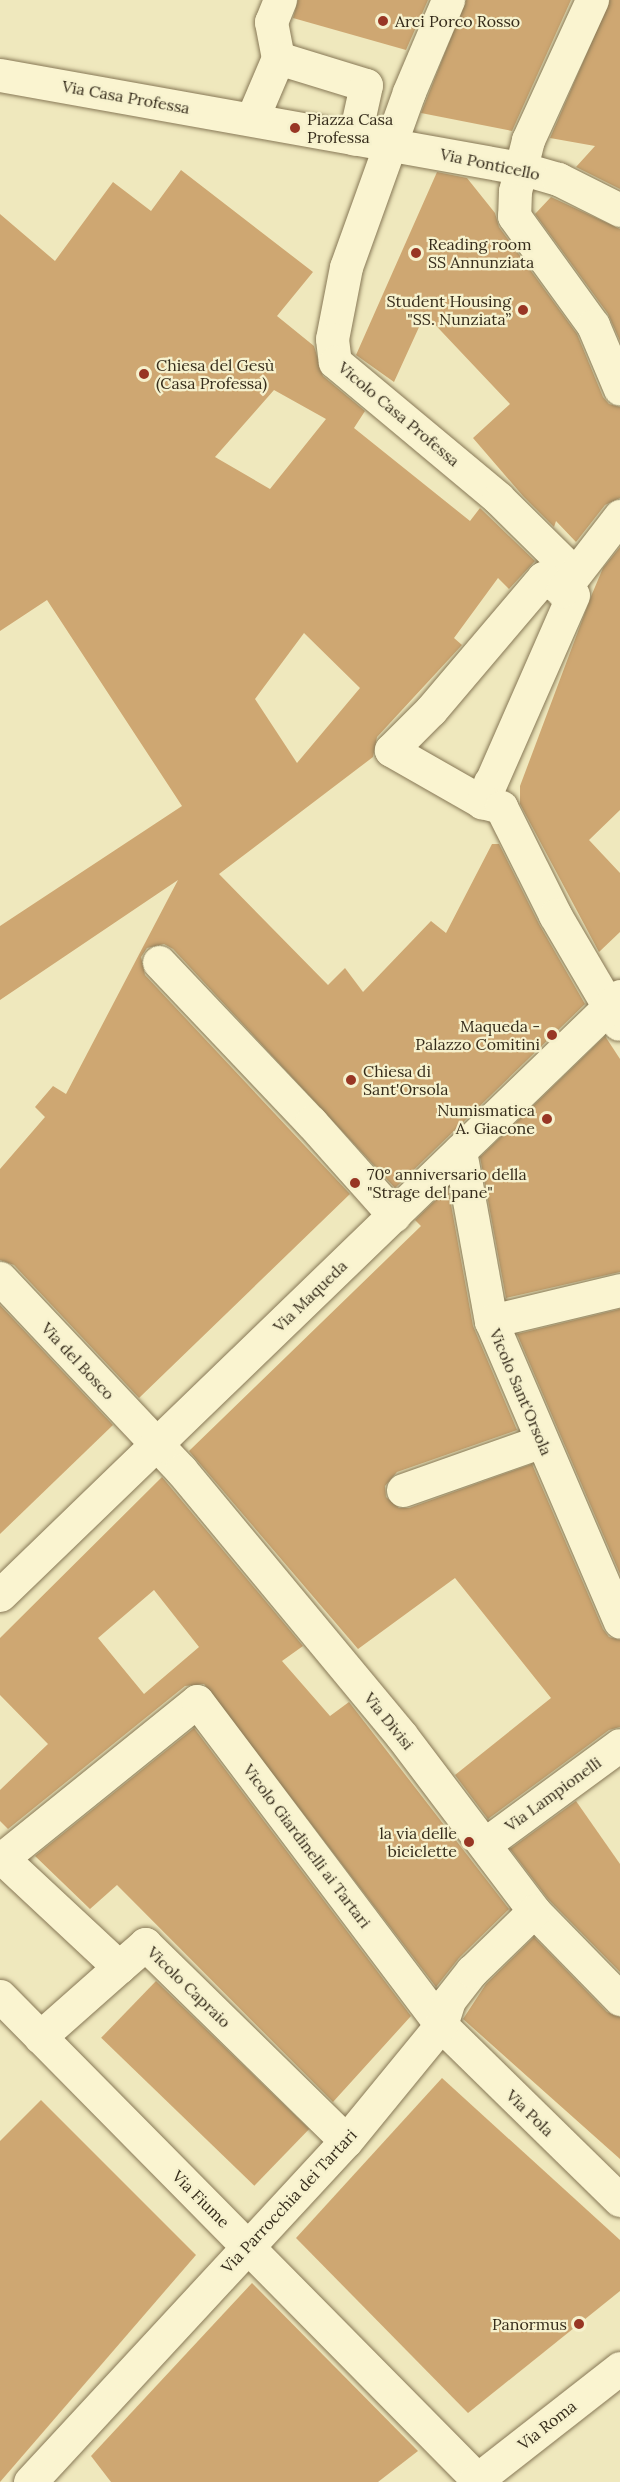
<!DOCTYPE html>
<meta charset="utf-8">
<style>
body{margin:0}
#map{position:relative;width:620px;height:2482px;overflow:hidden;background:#efe8bd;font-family:Lora,serif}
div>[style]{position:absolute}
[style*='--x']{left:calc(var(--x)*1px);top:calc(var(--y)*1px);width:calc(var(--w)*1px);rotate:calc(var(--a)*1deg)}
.building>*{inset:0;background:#cea772;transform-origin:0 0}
.roads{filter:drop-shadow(0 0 2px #877856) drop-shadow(0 0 2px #877856)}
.minor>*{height:33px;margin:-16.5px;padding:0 16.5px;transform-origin:16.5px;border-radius:16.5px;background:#faf4d0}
.dots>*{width:16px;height:16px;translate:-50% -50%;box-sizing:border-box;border:3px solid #f6f1cd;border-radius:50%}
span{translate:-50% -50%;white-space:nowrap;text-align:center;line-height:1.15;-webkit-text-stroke:4.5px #f6f1cd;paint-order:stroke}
.poi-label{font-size:16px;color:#362c1b}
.left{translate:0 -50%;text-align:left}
.right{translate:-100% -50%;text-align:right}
.street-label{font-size:16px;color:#362c1b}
</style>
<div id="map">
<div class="building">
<i style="clip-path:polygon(298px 0,428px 0,406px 50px,293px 18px)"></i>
<i style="clip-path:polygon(466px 0,571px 0,512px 131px,421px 113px)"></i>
<i style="clip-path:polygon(610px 0,620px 0,620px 189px,576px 167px,595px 146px,550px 138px)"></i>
<i style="clip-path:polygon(evenodd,181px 170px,313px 272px,277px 316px,314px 346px,323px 376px,365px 411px,354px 428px,470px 521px,480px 508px,535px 561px,509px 589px,498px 578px,454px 638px,462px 645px,377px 737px,373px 757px,219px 874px,328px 985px,345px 968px,363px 992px,431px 921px,446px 933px,492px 844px,499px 844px,539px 924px,585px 1004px,395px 1188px,173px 949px,164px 944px,147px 948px,141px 957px,145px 975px,350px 1194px,139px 1398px,14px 1265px,0 1260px,0 1169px,45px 1117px,35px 1107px,53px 1086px,66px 1094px,178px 880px,0 1000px,0 926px,182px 806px,47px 600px,0 631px,0 214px,55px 261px,113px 182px,151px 211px,181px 170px,274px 390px,326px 419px,270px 489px,215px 457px,274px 390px,181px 170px,304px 633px,360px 688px,297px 763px,255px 699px,304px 633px)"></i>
<i style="clip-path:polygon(437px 172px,467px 178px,495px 213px,499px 227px,577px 334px,603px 397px,609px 404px,620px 407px,620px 498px,605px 505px,576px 542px,556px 521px,554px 527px,523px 496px,473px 438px,510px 404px,425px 314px,394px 382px,356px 355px)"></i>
<i style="clip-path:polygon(551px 197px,620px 229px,620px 341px,608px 314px,535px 214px)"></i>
<i style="clip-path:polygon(620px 547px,620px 810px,589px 840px,620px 873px,620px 932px,599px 952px,520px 804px,520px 786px,592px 594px,603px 568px)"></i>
<i style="clip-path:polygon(605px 1036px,620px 1059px,620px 1272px,506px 1298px,480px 1157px)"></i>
<i style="clip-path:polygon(448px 1188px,473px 1326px,517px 1430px,397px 1472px,385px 1486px,386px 1497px,399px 1508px,409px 1508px,532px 1464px,603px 1629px,609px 1637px,620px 1640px,620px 1727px,609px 1730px,488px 1819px,455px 1775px,551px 1698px,455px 1578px,358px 1649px,189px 1451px,421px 1226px,415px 1220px)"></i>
<i style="clip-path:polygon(0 1305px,113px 1425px,0 1534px)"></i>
<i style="clip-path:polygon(620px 1309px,620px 1574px,517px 1334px)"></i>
<i style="clip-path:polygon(evenodd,162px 1477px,303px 1646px,282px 1661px,330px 1716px,349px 1702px,509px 1909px,459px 1958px,436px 1987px,204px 1684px,185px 1686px,8px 1829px,0 1821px,0 1790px,48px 1744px,0 1695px,0 1638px,162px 1477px,154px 1590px,199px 1647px,144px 1694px,98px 1638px,154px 1590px)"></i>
<i style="clip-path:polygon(194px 1728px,411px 2016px,333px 2102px,117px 1885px,90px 1909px,35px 1856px)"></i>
<i style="clip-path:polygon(576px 1801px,620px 1864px,620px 1972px,548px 1899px,510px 1849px)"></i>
<i style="clip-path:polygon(534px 1937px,607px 2012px,620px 2017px,620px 2159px,463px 2019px,486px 1984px)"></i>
<i style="left:156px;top:1981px;width:213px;height:79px;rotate:44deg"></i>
<i style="clip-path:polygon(442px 2078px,620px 2240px,620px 2291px,468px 2413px,296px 2238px)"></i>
<i style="clip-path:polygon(41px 2100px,196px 2255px,0 2482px,0 2141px)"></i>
<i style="clip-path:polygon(252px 2283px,418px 2451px,378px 2482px,111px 2482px,91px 2456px)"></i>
</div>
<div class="roads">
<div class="minor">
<i style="--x:448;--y:0;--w:100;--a:113"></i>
<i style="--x:409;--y:92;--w:186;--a:109.8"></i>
<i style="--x:346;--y:267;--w:73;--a:101"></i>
<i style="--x:332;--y:339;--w:23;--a:83"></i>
<i style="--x:335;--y:362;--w:212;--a:39.8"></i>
<i style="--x:498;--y:498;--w:107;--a:44.6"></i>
<i style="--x:592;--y:0;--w:154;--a:114.6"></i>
<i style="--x:528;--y:140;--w:53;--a:104.3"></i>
<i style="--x:515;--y:191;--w:25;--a:92"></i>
<i style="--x:514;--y:216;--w:135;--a:54.1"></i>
<i style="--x:593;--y:325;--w:69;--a:67.1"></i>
<i style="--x:278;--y:58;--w:37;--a:-101"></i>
<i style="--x:271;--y:22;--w:24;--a:-68"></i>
<i style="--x:0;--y:75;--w:528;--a:10.14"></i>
<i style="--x:520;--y:168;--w:40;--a:16"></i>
<i style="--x:558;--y:179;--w:69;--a:26.6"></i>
<i style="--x:252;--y:119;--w:66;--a:-66.9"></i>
<i style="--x:278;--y:58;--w:92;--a:17.1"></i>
<i style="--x:366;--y:85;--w:55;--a:102.5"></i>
<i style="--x:543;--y:578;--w:34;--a:30"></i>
<i style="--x:573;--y:595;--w:226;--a:113.7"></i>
<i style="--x:482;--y:802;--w:105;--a:-150.3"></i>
<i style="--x:391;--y:750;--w:57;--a:-45"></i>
<i style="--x:431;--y:710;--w:173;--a:-49.7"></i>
<i style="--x:562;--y:591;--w:95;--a:-52.3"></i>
<i style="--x:490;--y:782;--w:22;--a:112"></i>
<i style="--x:482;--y:802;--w:20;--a:15"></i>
<i style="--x:501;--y:807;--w:121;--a:63.4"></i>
<i style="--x:555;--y:915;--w:126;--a:59.6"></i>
<i style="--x:159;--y:962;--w:221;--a:46.5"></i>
<i style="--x:311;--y:1122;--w:125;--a:48.3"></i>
<i style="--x:460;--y:1151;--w:173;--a:79.7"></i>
<i style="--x:491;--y:1321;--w:327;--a:66.8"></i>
<i style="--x:0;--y:1278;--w:264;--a:46.7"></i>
<i style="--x:181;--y:1470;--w:344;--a:50.3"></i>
<i style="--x:401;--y:1735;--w:221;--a:52.9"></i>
<i style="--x:534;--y:1911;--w:123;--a:45.7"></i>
<i style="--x:491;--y:1321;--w:133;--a:-13.5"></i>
<i style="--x:403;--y:1490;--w:147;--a:-19.4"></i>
<i style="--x:0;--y:1595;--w:862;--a:-44.01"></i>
<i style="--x:485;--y:1844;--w:167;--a:-36.3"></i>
<i style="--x:2;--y:1858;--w:160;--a:43"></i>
<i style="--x:119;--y:1967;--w:35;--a:-41"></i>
<i style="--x:145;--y:1944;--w:281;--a:44.4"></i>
<i style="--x:0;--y:1860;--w:253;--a:-38.9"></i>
<i style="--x:197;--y:1701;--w:406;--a:53"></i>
<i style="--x:441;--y:2025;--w:250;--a:44.4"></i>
<i style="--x:0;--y:1996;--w:679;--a:45.36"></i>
<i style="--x:40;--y:2037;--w:106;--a:-41.5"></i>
<i style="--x:30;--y:2482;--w:465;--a:-47.2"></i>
<i style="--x:346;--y:2141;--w:150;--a:-50.7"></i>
<i style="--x:441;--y:2025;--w:26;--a:-72"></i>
<i style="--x:449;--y:2000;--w:37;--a:-52"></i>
<i style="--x:472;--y:1971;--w:86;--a:-44.1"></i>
<i style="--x:474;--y:2482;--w:185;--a:-38"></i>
</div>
</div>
<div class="dots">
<i style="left:383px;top:21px;background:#983624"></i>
<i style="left:295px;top:128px;background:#983624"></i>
<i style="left:416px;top:253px;background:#983624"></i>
<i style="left:523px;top:310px;background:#983624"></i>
<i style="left:144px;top:374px;background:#983624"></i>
<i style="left:552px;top:1035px;background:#983624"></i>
<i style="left:351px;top:1080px;background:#983624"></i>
<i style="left:547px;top:1119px;background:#983624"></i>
<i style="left:355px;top:1183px;background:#983624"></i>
<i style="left:469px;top:1842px;background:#983624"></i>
<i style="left:579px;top:2324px;background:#983624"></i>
</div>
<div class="poi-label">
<span class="left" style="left:395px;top:21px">Arci Porco Rosso</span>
<span class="left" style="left:307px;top:128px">Piazza Casa<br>Professa</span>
<span class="left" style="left:428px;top:253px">Reading room<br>SS Annunziata</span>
<span class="right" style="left:511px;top:310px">Student Housing<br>"SS. Nunziata”</span>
<span class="left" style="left:156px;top:374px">Chiesa del Gesù<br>(Casa Professa)</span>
<span class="right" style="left:540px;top:1035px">Maqueda -<br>Palazzo Comitini</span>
<span class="left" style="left:363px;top:1080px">Chiesa di<br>Sant'Orsola</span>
<span class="right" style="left:535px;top:1119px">Numismatica<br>A. Giacone</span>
<span class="left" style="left:367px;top:1183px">70° anniversario della<br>"Strage del pane"</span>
<span class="right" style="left:457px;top:1842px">la via delle<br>biciclette</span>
<span class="right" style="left:567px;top:2324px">Panormus</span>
</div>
<div class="street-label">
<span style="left:126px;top:97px;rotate:10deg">Via Casa Professa</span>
<span style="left:490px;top:164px;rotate:12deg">Via Ponticello</span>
<span style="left:399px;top:414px;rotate:40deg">Vicolo Casa Professa</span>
<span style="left:310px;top:1296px;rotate:-44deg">Via Maqueda</span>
<span style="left:78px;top:1361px;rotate:47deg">Via del Bosco</span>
<span style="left:521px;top:1392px;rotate:67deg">Vicolo Sant'Orsola</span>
<span style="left:389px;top:1721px;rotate:51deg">Via Divisi</span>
<span style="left:553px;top:1794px;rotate:-36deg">Via Lampionelli</span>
<span style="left:307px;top:1846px;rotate:53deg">Vicolo Giardinelli ai Tartari</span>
<span style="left:189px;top:1987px;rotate:44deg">Vicolo Capraio</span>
<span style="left:530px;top:2113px;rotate:44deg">Via Pola</span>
<span style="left:201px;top:2199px;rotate:45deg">Via Fiume</span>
<span style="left:289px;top:2201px;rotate:-47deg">Via Parrocchia dei Tartari</span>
<span style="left:547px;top:2425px;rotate:-38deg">Via Roma</span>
</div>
</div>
